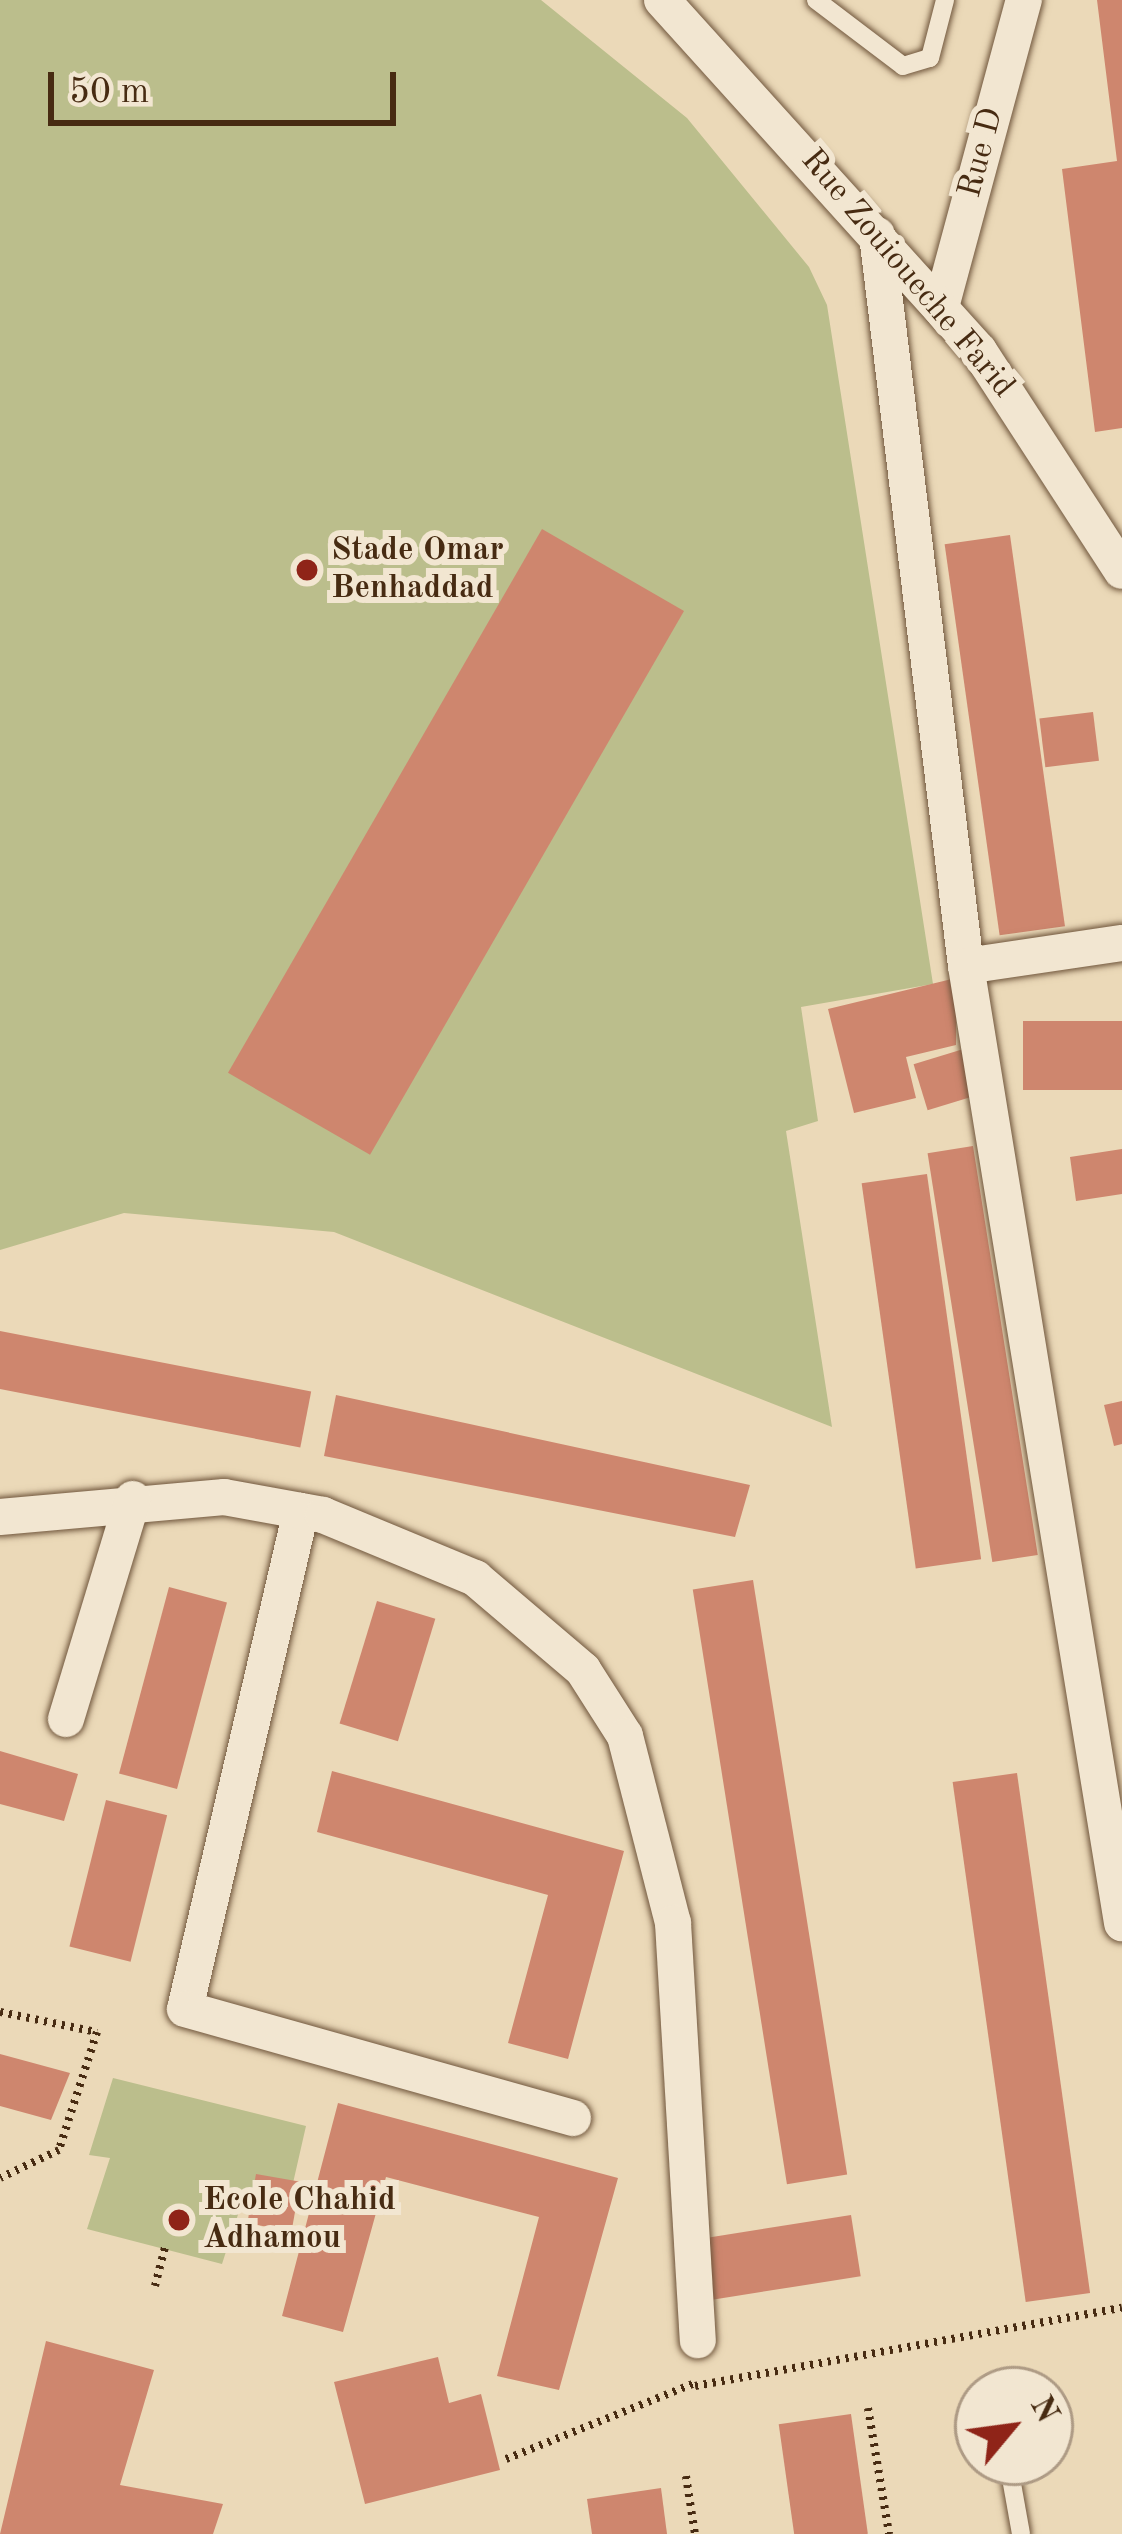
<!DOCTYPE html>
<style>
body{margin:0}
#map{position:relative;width:1122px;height:2534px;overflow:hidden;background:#ebd9b8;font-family:"Old Standard TT",serif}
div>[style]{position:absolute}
.green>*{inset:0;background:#bbbe8c}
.building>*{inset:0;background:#ce866e;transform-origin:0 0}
.path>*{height:8px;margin-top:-4px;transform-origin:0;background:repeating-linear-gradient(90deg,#472b12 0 3px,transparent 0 9px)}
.roads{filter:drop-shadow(0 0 3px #70563c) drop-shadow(0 0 3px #70563c)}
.service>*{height:18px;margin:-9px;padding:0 9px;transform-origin:9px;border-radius:9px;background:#f2e6d1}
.minor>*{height:36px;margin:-18px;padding:0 18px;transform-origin:18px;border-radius:18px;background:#f2e6d1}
.dots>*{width:33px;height:33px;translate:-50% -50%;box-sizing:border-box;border:6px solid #f2e6d1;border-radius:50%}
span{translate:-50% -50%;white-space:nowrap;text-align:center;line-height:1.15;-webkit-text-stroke:12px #f2e6d1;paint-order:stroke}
.street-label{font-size:33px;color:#472b12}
.poi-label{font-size:33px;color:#472b12;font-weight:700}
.left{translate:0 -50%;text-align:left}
.north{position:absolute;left:954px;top:2366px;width:120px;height:120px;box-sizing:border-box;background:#f2e6d1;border:3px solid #ae9b85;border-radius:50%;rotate:61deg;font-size:33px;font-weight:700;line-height:48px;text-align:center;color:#472b12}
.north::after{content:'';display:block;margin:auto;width:42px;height:54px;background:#8f2418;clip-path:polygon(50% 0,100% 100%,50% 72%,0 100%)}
.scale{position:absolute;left:48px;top:72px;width:348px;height:54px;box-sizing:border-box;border:6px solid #472b12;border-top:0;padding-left:15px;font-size:36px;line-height:42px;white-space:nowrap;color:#472b12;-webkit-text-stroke:9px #f2e6d1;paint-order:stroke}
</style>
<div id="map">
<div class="green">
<i style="clip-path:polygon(0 0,541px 0,687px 118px,809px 267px,827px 305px,933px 984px,801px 1007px,818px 1121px,786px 1131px,832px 1427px,334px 1232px,124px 1213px,0 1250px)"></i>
<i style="clip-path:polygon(113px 2078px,306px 2126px,288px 2205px,245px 2193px,222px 2264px,87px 2229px,110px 2158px,89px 2155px)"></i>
</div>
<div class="building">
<i style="clip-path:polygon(1097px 0,1122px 0,1122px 428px,1095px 432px,1062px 169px,1117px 161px)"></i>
<i style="left:542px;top:529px;width:164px;height:628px;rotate:30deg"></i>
<i style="left:1010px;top:535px;width:395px;height:66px;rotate:82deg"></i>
<i style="left:1093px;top:712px;width:49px;height:54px;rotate:83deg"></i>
<i style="clip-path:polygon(956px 978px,956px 1045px,906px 1057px,916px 1098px,854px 1113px,828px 1009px)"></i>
<i style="left:1122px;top:1021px;width:69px;height:99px;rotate:90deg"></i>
<i style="left:970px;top:1047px;width:48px;height:59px;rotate:73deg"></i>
<i style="left:973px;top:1146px;width:414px;height:46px;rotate:81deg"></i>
<i style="clip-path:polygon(1122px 1149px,1122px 1194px,1076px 1201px,1070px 1157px)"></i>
<i style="left:927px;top:1174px;width:389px;height:66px;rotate:82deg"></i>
<i style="left:0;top:1331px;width:317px;height:57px;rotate:11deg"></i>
<i style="clip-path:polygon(336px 1395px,750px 1485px,735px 1537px,324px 1456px)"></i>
<i style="clip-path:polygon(1122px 1401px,1122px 1444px,1114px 1446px,1104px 1405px)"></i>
<i style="left:753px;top:1580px;width:602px;height:61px;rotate:81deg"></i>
<i style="left:169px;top:1587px;width:60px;height:193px;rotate:15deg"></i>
<i style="left:377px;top:1601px;width:61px;height:128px;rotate:17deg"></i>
<i style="clip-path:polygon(0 1751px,78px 1774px,64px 1821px,0 1804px)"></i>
<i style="clip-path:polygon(332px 1771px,624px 1851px,568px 2059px,508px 2043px,548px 1895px,317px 1832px)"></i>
<i style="left:1017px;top:1773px;width:525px;height:65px;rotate:82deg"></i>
<i style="left:106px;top:1800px;width:63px;height:151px;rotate:14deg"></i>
<i style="clip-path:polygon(0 2054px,70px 2073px,51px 2120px,0 2106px)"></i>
<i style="clip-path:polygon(338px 2103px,618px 2178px,559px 2390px,497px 2376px,539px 2217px,386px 2177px,343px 2332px,282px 2316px)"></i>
<i style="left:256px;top:2174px;width:45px;height:50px;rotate:10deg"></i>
<i style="left:851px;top:2215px;width:62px;height:155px;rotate:81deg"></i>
<i style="clip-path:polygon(46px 2341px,154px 2370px,120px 2485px,223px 2504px,213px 2534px,0 2534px)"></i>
<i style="clip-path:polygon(438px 2357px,449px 2403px,481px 2394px,500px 2470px,365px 2504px,334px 2382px)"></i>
<i style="left:851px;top:2414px;width:121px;height:73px;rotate:82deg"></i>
<i style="clip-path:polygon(661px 2488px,667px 2534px,592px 2534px,587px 2499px)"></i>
</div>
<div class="path">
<i style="left:0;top:2012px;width:99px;rotate:11.7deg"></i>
<i style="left:97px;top:2032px;width:124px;rotate:107.9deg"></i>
<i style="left:59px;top:2150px;width:65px;rotate:154.6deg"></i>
<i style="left:155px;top:2286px;width:40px;rotate:-75.6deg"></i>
<i style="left:695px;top:2386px;width:434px;rotate:-10.4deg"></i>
<i style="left:868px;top:2408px;width:128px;rotate:80.5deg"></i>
<i style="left:506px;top:2459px;width:204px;rotate:-21.9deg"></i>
<i style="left:686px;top:2476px;width:59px;rotate:81.2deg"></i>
</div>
<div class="roads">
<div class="service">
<i style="left:816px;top:0;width:109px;rotate:37.2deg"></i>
<i style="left:903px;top:66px;width:28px;rotate:-17deg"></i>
<i style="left:930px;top:58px;width:60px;rotate:-75.5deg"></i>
<i style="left:1009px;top:2467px;width:68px;rotate:79.8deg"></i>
</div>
<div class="minor">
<i style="left:662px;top:0;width:473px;rotate:47.9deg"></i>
<i style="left:979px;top:351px;width:262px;rotate:57deg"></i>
<i style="left:877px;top:235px;width:736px;rotate:83.06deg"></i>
<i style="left:966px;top:966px;width:970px;rotate:80.74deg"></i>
<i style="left:941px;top:307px;width:318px;rotate:-74.9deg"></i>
<i style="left:966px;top:966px;width:158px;rotate:-8.4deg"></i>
<i style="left:301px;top:1511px;width:511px;rotate:103.11deg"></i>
<i style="left:185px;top:2009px;width:403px;rotate:15.7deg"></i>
<i style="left:0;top:1517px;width:225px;rotate:-5.1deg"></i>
<i style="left:224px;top:1497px;width:101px;rotate:10.3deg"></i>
<i style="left:323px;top:1515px;width:165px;rotate:22.5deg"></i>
<i style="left:475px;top:1578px;width:142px;rotate:40.4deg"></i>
<i style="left:583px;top:1670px;width:78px;rotate:57.5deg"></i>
<i style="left:625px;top:1736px;width:193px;rotate:75.6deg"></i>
<i style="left:673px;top:1923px;width:418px;rotate:86.6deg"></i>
<i style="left:66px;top:1719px;width:230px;rotate:-73.1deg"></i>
</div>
</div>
<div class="dots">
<i style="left:307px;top:570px;background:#8f2418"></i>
<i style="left:179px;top:2220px;background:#8f2418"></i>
</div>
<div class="street-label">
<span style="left:982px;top:153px;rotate:-75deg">Rue D</span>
<span style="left:907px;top:274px;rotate:50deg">Rue Zouioueche Farid</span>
</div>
<div class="poi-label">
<span class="left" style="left:331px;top:570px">Stade Omar<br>Benhaddad</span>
<span class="left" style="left:203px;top:2220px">Ecole Chahid<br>Adhamou</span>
</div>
<div class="north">N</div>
<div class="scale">50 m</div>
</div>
